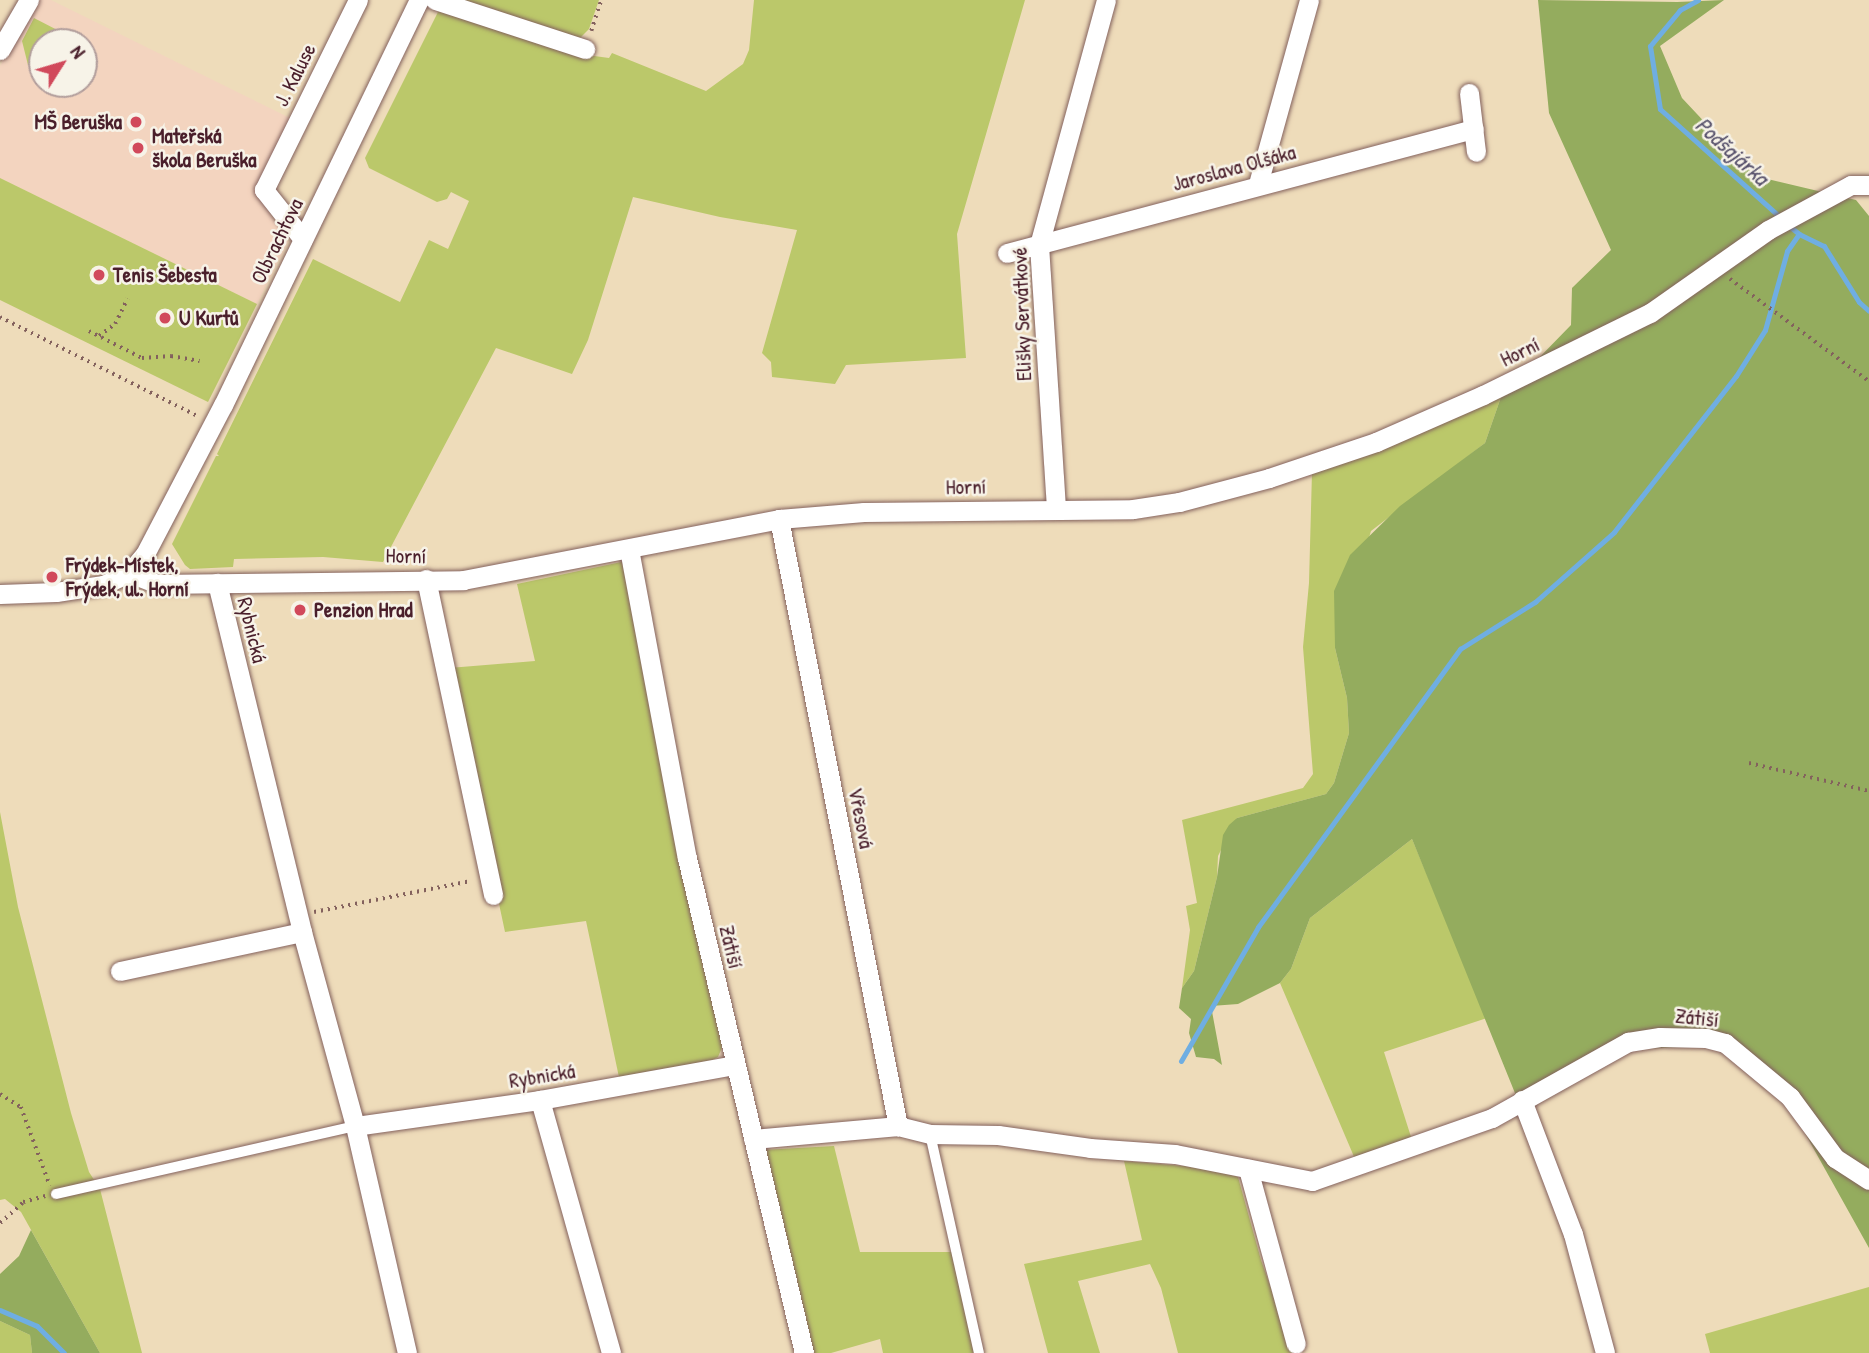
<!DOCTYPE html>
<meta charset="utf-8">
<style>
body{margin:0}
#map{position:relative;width:1869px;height:1353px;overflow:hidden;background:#eedcba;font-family:"Patrick Hand",sans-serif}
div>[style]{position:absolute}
.built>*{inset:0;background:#f3d4bf}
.green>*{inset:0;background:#bbc86a}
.forest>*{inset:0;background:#94ac5e}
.stream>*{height:5px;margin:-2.5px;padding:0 2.5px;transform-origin:2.5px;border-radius:2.5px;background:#6faee2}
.path>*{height:3.5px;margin-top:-1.75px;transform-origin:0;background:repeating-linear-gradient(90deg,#83615d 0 2px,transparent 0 7px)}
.roads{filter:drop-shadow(0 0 2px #83615d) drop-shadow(0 0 2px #83615d)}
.lane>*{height:10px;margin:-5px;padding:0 5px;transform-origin:5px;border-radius:5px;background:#fff}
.street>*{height:19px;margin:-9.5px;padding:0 9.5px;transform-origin:9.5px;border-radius:9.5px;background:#fff}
.dots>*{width:19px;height:19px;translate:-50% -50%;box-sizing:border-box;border:4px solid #f7f3e8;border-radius:50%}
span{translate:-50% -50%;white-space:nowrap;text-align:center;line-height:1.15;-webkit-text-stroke:5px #f7f3e8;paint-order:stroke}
.street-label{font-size:21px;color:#4a1f2b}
.poi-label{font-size:21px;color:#4a1f2b;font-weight:700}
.right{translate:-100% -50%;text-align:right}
.left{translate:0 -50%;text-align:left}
.water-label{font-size:23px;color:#57516b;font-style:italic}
.north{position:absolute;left:28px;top:28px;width:70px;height:70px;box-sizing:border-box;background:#f7f3e8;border:2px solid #b29e9c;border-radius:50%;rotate:53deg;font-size:19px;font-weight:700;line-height:28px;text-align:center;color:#4a1f2b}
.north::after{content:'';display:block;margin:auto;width:24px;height:32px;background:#d1495b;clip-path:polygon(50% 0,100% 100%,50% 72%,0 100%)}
</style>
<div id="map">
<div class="built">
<i style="clip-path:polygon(evenodd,35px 0,51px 0,290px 118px,256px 192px,288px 242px,257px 304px,0 178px,0 66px,35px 0,42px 42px,84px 42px,84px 84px,42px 84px,42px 42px)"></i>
</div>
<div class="green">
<i style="clip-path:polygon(450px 0,599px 0,589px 29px,578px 40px)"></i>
<i style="clip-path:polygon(754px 0,1025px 0,957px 234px,966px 358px,846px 365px,835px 384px,772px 377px,771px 362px,762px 353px,797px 230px,720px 217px,633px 197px,588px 340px,572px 374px,496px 348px,383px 562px,323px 557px,234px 559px,233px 567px,190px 569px,185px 565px,172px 544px,216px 456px,219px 456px,217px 454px,313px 259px,400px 302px,429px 240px,448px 249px,469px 201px,451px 192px,447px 199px,437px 202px,369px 168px,365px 158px,440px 8px,580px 54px,609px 58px,612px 53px,706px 91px,743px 64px,749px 50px)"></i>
<i style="clip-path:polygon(34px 18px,65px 34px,71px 42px,42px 42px,42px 73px,28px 65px,22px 41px)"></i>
<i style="clip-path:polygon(0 178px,257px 304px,208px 402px,0 300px)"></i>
<i style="clip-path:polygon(1501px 397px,1485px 443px,1371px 531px,1335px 648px,1347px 698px,1349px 733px,1334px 783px,1326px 794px,1237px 818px,1218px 856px,1217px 877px,1194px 971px,1182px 988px,1190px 930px,1186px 906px,1197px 903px,1182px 820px,1303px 788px,1313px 774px,1303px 647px,1309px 583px,1312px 472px,1414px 435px)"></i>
<i style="clip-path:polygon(626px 561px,723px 1045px,718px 1057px,699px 1067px,620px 1082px,586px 921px,505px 932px,449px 668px,535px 661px,517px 584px)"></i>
<i style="clip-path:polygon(0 812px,18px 907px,71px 1113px,89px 1172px,100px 1189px,142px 1353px,100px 1353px,21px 1212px,5px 1199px,0 1200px)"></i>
<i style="clip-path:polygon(1412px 839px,1487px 1018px,1384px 1052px,1412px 1140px,1355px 1159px,1280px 983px,1291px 969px,1310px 918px)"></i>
<i style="clip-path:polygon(834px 1146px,860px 1252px,952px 1252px,975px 1353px,883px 1353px,880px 1339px,831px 1353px,810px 1353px,761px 1150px)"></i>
<i style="clip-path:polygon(1124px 1161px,1208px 1168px,1238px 1177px,1261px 1260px,1294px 1353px,1178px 1353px,1161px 1288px,1150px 1264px,1078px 1281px,1100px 1353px,1048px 1353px,1024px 1264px,1142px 1240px)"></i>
<i style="clip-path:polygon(1869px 1287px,1869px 1353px,1710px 1353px,1705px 1334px)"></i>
<i style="clip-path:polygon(0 1321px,30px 1335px,32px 1353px,0 1353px)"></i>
</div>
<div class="forest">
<i style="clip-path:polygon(1538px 0,1677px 2px,1724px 0,1660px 46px,1682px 98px,1755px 176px,1856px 200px,1869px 216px,1869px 1248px,1787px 1101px,1720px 1046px,1637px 1049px,1591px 1066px,1519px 1103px,1412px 839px,1310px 918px,1291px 969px,1280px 983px,1238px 1004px,1211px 1006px,1222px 1065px,1214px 1059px,1196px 1057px,1189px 1033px,1191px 1019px,1179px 1008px,1182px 988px,1194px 971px,1217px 877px,1223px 835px,1229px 825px,1237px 818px,1326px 794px,1334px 783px,1349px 733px,1347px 698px,1335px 648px,1334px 591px,1350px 555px,1400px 506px,1485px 443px,1501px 397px,1571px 325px,1572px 288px,1611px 250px,1549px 113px)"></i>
<i style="clip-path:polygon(31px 1230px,100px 1353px,32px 1353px,30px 1335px,0 1321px,0 1274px,19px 1256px)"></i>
</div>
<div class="stream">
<i style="left:1698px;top:0;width:21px;rotate:151deg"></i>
<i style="left:1680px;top:10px;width:47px;rotate:129.8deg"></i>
<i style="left:1650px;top:46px;width:64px;rotate:81deg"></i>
<i style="left:1660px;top:109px;width:163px;rotate:42deg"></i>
<i style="left:1788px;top:225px;width:14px;rotate:39deg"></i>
<i style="left:1799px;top:234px;width:28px;rotate:26deg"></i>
<i style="left:1824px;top:246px;width:66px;rotate:58deg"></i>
<i style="left:1859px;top:302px;width:13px;rotate:42deg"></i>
<i style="left:1181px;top:1061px;width:155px;rotate:-60.1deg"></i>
<i style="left:1258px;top:927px;width:344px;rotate:-54deg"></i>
<i style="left:1460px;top:649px;width:89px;rotate:-32.1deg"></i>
<i style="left:1535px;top:602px;width:106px;rotate:-41.5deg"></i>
<i style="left:1614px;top:532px;width:198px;rotate:-52deg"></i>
<i style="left:1736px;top:376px;width:54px;rotate:-57.8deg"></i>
<i style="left:1765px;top:330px;width:82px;rotate:-74.4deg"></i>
<i style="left:1787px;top:251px;width:21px;rotate:-55deg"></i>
<i style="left:0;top:1310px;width:40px;rotate:23.4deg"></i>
<i style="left:37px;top:1326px;width:38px;rotate:45deg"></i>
</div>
<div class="path">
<i style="left:591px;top:31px;width:33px;rotate:-72deg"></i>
<i style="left:1730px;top:279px;width:172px;rotate:36.3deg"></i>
<i style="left:0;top:317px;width:221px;rotate:26.6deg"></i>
<i style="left:89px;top:331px;width:59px;rotate:27deg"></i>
<i style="left:142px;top:358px;width:29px;rotate:-4deg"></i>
<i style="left:171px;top:356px;width:29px;rotate:10deg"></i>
<i style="left:99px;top:336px;width:20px;rotate:-37deg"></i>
<i style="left:115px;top:324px;width:28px;rotate:-64deg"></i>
<i style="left:1749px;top:763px;width:123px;rotate:13.1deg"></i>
<i style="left:314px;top:912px;width:160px;rotate:-11.2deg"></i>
<i style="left:0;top:1094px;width:25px;rotate:32deg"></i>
<i style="left:21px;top:1107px;width:84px;rotate:69.8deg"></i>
<i style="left:0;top:1223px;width:31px;rotate:-42deg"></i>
<i style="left:23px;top:1202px;width:23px;rotate:-15deg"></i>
</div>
<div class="roads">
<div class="lane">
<i style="left:930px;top:1134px;width:224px;rotate:77.4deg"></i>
<i style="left:56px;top:1194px;width:307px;rotate:-12.8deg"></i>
</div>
<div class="street">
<i style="left:435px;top:0;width:158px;rotate:18.1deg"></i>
<i style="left:0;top:50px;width:58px;rotate:-59.9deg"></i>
<i style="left:1469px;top:93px;width:59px;rotate:83.2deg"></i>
<i style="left:1258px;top:184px;width:191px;rotate:-74.5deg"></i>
<i style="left:303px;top:239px;width:63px;rotate:-128.5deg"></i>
<i style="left:264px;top:190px;width:212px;rotate:-63.7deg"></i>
<i style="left:1007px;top:253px;width:483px;rotate:-14.9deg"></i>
<i style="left:1056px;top:508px;width:264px;rotate:-93.7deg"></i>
<i style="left:1039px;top:245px;width:254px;rotate:-74.7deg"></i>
<i style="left:779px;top:519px;width:619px;rotate:78.91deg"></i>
<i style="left:629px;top:549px;width:314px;rotate:79.4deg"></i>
<i style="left:687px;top:858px;width:509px;rotate:76.7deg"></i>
<i style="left:129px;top:573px;width:30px;rotate:21deg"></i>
<i style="left:157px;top:584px;width:306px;rotate:-0.7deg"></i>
<i style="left:463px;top:580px;width:322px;rotate:-10.9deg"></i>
<i style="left:779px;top:519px;width:85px;rotate:-4.7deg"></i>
<i style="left:864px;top:512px;width:269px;rotate:-0.6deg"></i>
<i style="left:1133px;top:509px;width:47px;rotate:-8.7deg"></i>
<i style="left:1179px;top:502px;width:93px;rotate:-14.9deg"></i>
<i style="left:1269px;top:478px;width:113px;rotate:-18.6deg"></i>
<i style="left:1376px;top:442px;width:117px;rotate:-23.7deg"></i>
<i style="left:1483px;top:395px;width:186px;rotate:-26.2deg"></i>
<i style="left:1650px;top:313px;width:144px;rotate:-35.1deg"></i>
<i style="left:1768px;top:230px;width:94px;rotate:-28.5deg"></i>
<i style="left:1851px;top:185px;width:18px"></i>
<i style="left:426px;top:579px;width:323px;rotate:78deg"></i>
<i style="left:217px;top:583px;width:359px;rotate:76.3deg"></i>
<i style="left:302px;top:932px;width:201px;rotate:74.7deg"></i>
<i style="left:355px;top:1126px;width:187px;rotate:-8deg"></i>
<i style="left:540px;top:1100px;width:198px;rotate:-10.2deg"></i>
<i style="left:0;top:594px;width:56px;rotate:-2deg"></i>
<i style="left:56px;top:592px;width:48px;rotate:-8.5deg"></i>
<i style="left:103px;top:585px;width:29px;rotate:-25deg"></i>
<i style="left:129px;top:573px;width:25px;rotate:-50deg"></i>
<i style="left:145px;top:554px;width:168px;rotate:-62.4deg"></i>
<i style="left:223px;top:405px;width:450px;rotate:-64.2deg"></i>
<i style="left:120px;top:971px;width:186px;rotate:-12.1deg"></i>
<i style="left:540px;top:1100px;width:263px;rotate:74.3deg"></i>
<i style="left:1522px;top:1100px;width:143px;rotate:69.2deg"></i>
<i style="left:1573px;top:1234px;width:123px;rotate:74.9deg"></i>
<i style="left:355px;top:1126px;width:233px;rotate:77.1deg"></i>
<i style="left:753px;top:1139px;width:146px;rotate:-5.1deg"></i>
<i style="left:898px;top:1126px;width:33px;rotate:14deg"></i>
<i style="left:930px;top:1134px;width:68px;rotate:0.8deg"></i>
<i style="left:998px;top:1135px;width:93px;rotate:8deg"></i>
<i style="left:1090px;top:1148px;width:85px;rotate:4deg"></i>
<i style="left:1175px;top:1154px;width:140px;rotate:11.1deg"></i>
<i style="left:1312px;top:1181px;width:191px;rotate:-19.3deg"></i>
<i style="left:1492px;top:1118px;width:156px;rotate:-29.2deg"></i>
<i style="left:1628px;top:1042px;width:32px;rotate:-9deg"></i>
<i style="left:1660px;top:1037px;width:46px;rotate:1.2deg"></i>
<i style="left:1706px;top:1038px;width:20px;rotate:15deg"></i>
<i style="left:1725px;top:1043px;width:85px;rotate:39.7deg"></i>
<i style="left:1790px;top:1097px;width:76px;rotate:53.6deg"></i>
<i style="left:1835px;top:1158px;width:40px;rotate:32.9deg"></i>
<i style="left:1248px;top:1169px;width:181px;rotate:74.7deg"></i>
</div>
</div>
<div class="dots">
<i style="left:136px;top:122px;background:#d1495b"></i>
<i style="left:138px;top:148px;background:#d1495b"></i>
<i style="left:99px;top:275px;background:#d1495b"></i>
<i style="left:165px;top:318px;background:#d1495b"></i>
<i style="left:52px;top:577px;background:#d1495b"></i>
<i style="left:300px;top:610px;background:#d1495b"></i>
</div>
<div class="street-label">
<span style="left:295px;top:75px;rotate:-63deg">J. Kaluse</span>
<span style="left:1234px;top:168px;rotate:-15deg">Jaroslava Olšáka</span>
<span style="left:277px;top:241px;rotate:-64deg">Olbrachtova</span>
<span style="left:1022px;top:314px;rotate:-92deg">Elišky Servátkové</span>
<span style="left:1520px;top:352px;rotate:-26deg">Horní</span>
<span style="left:966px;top:487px;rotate:-1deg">Horní</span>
<span style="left:406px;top:556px;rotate:1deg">Horní</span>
<span style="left:252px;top:630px;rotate:76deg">Rybnická</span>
<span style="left:861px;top:818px;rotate:79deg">Vřesová</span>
<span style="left:731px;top:947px;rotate:77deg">Zátiší</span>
<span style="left:1697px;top:1018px;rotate:6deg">Zátiší</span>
<span style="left:542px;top:1076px;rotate:-9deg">Rybnická</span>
</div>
<div class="poi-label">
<span class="right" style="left:122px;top:122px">MŠ Beruška</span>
<span class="left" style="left:152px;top:148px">Mateřská<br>škola Beruška</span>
<span class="left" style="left:113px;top:275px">Tenis Šebesta</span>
<span class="left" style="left:179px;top:318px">U Kurtů</span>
<span class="left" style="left:66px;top:577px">Frýdek-Místek,<br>Frýdek, ul. Horní</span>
<span class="left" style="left:314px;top:610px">Penzion Hrad</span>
</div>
<div class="water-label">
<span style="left:1732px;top:151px;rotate:42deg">Podšajárka</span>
</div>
<div class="north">N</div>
</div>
